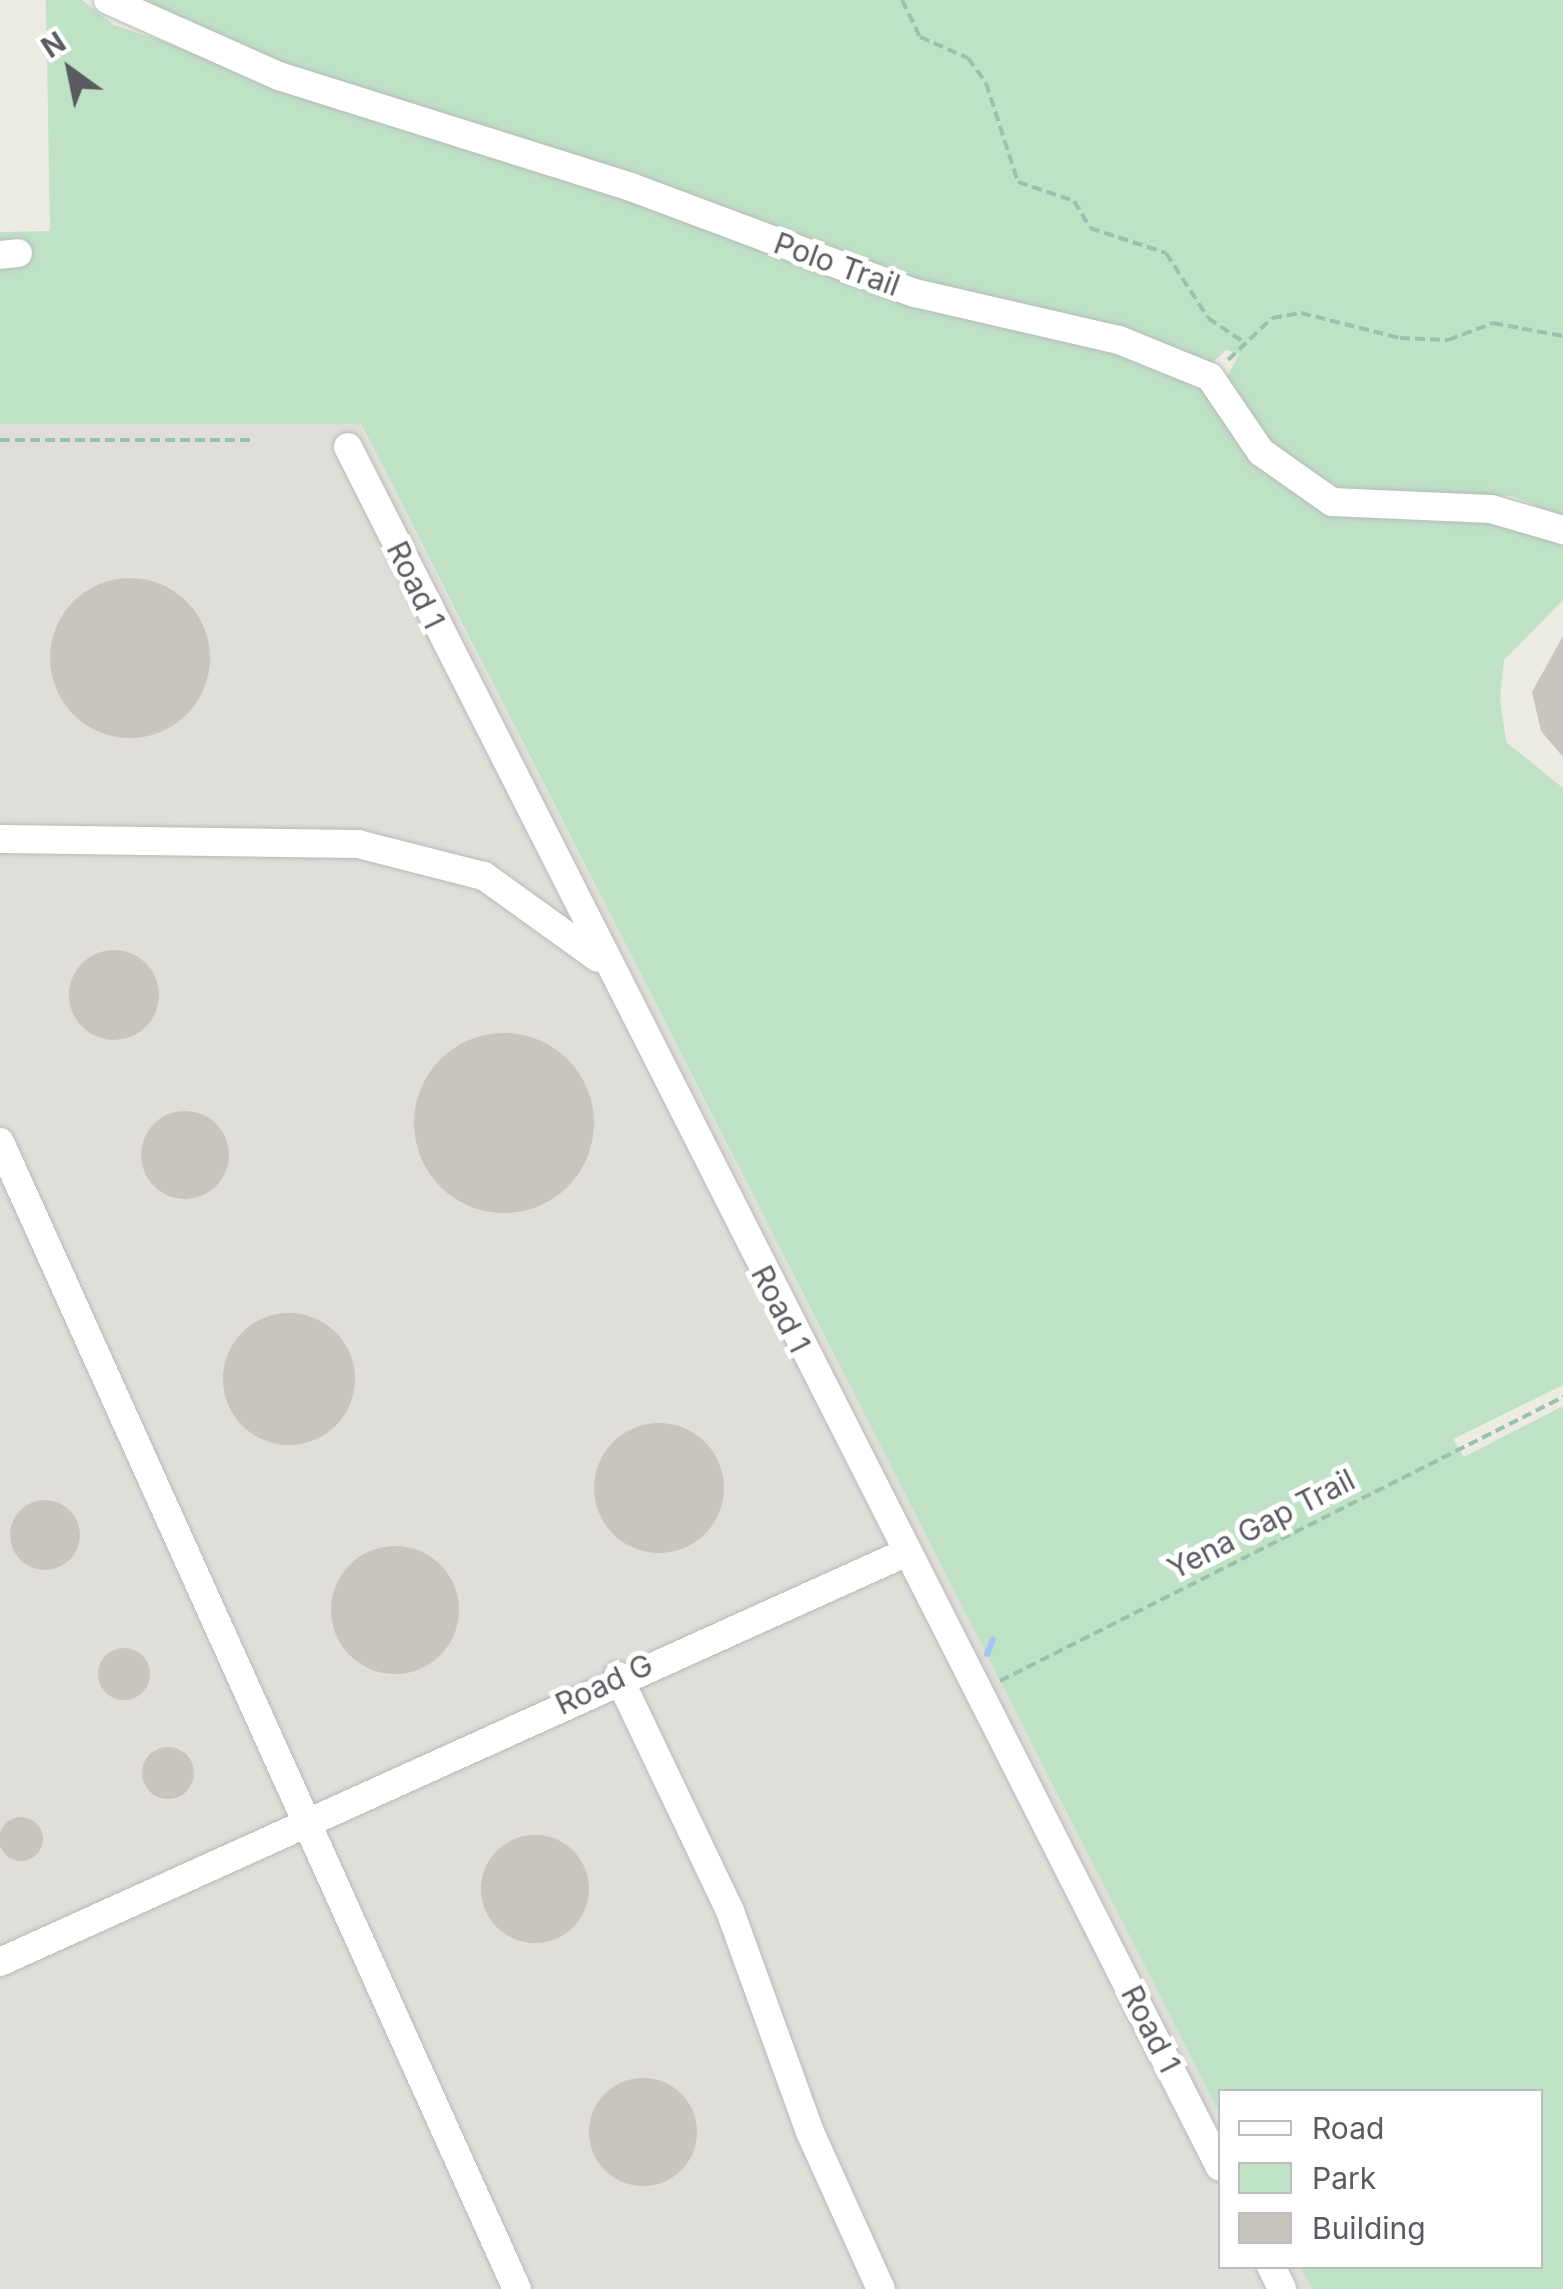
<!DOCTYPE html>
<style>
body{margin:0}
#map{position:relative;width:1563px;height:2289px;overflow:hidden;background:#ebebe1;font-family:Inter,sans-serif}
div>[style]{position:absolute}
.industrial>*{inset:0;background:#dfded9}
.green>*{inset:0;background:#bfe1c6}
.stream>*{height:6px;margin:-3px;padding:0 3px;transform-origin:3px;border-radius:3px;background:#a5c3f7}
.building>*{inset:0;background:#c7c5be}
.round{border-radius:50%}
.path>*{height:4px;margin-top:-2px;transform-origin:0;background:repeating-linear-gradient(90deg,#9ac1ad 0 10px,transparent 0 15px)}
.roads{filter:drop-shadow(0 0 2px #b7b8bd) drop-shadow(0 0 2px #b7b8bd)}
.minor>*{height:28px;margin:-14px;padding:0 14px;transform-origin:14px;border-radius:14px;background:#fff}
span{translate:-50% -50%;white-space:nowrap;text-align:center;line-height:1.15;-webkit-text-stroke:10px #fff;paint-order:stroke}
.street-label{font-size:30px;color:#5a5b61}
.legend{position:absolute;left:1218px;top:2089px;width:325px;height:180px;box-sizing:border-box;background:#fff;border:2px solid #bdbdc0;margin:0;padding:12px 18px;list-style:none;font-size:30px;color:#5a5b61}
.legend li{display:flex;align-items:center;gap:20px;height:50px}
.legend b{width:50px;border:2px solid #bdbdc0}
.north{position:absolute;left:20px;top:20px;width:100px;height:100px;-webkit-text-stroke:8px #fff;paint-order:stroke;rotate:327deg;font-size:28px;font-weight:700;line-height:40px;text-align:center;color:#5a5b61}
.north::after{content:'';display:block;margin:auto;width:35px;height:45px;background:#5a5b61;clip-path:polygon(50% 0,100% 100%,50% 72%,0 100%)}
</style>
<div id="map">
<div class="industrial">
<i style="clip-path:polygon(0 424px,360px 424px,1220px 2114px,1220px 2266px,1300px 2267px,1312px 2289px,0 2289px)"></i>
</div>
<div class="green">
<i style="clip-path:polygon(46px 0,82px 0,114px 25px,622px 194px,834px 278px,1190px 375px,1215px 394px,1260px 466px,1318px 505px,1527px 522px,1563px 547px,1563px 600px,1504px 660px,1500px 698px,1506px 742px,1563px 788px,1563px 1385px,1453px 1439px,1464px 1457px,1563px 1406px,1563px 2289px,1312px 2289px,1300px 2267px,1540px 2266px,1540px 2092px,1220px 2092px,1220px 2114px,361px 424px,0 424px,0 232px,50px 231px)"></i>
<i style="clip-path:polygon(143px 0,1563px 0,1563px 517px,1513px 496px,1349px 494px,1272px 447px,1225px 381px,1239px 354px,1226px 350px,1207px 368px,920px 284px,289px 75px)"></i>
</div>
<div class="stream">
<i style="left:987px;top:1654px;width:16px;rotate:-68deg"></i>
</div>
<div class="building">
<i class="round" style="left:50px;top:578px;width:160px;height:160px"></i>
<i style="clip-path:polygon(1563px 636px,1563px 757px,1541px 731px,1532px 692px)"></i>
<i class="round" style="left:69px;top:950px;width:90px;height:90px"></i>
<i class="round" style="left:414px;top:1033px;width:180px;height:180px"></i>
<i class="round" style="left:141px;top:1111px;width:88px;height:88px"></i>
<i class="round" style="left:223px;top:1313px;width:132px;height:132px"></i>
<i class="round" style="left:594px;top:1423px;width:130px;height:130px"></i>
<i class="round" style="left:10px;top:1500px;width:70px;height:70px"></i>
<i class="round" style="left:331px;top:1546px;width:128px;height:128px"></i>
<i class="round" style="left:98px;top:1648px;width:52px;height:52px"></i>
<i class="round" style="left:142px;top:1747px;width:52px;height:52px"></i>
<i class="round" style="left:-1px;top:1817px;width:44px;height:44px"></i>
<i class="round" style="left:481px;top:1835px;width:108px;height:108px"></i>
<i class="round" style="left:589px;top:2078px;width:108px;height:108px"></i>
</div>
<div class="path">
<i style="left:902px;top:0;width:41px;rotate:64.1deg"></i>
<i style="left:920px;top:37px;width:52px;rotate:23.6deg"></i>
<i style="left:968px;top:58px;width:31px;rotate:54deg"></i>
<i style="left:986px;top:83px;width:104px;rotate:72.1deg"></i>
<i style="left:1018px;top:182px;width:59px;rotate:18.7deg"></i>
<i style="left:1074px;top:201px;width:31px;rotate:59deg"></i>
<i style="left:1090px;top:228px;width:80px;rotate:18.2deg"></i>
<i style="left:1166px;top:253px;width:77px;rotate:57.1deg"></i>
<i style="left:1208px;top:318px;width:45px;rotate:34deg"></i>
<i style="left:1228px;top:360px;width:61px;rotate:-43.7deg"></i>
<i style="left:1272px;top:318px;width:29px;rotate:-10deg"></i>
<i style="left:1301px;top:313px;width:102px;rotate:14.2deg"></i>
<i style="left:1400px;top:338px;width:48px;rotate:2.4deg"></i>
<i style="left:1448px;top:340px;width:48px;rotate:-20.7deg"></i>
<i style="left:1493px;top:323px;width:71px;rotate:10.5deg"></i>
<i style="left:0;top:440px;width:250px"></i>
<i style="left:1000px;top:1681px;width:631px;rotate:-26.77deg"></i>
</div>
<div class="roads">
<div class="minor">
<i style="left:108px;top:0;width:187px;rotate:24deg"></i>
<i style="left:279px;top:76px;width:369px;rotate:17.5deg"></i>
<i style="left:631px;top:187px;width:303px;rotate:20.5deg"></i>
<i style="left:915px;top:293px;width:209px;rotate:13deg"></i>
<i style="left:1119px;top:340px;width:98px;rotate:22.1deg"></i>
<i style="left:1210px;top:377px;width:91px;rotate:55.8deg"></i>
<i style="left:1261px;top:452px;width:87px;rotate:35.2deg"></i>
<i style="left:1332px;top:502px;width:159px;rotate:2.5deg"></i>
<i style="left:1491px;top:509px;width:75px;rotate:16.3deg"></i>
<i style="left:0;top:255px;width:18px;rotate:-6deg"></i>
<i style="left:348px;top:447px;width:1928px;rotate:63.12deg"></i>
<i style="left:0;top:839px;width:358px;rotate:0.8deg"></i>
<i style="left:358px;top:844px;width:130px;rotate:14.3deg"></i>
<i style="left:484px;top:876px;width:140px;rotate:35.7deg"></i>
<i style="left:0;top:1142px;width:1258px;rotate:65.74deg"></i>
<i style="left:618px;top:1676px;width:260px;rotate:64.5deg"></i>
<i style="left:730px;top:1911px;width:235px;rotate:70.1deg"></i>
<i style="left:810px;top:2132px;width:172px;rotate:65.7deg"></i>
<i style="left:0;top:1962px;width:995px;rotate:-24.32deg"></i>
<i style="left:1271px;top:2266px;width:25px;rotate:64deg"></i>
</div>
</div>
<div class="street-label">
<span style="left:837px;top:264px;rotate:20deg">Polo Trail</span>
<span style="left:416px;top:585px;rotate:64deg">Road 1</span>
<span style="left:781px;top:1309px;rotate:63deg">Road 1</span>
<span style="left:1261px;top:1524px;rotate:-27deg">Yena Gap Trail</span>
<span style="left:604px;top:1684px;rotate:-25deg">Road G</span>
<span style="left:1151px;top:2029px;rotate:63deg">Road 1</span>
</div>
<ul class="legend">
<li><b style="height:12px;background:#fff"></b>Road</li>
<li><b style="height:28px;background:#bfe1c6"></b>Park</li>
<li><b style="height:28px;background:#c7c5be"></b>Building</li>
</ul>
<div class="north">N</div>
</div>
